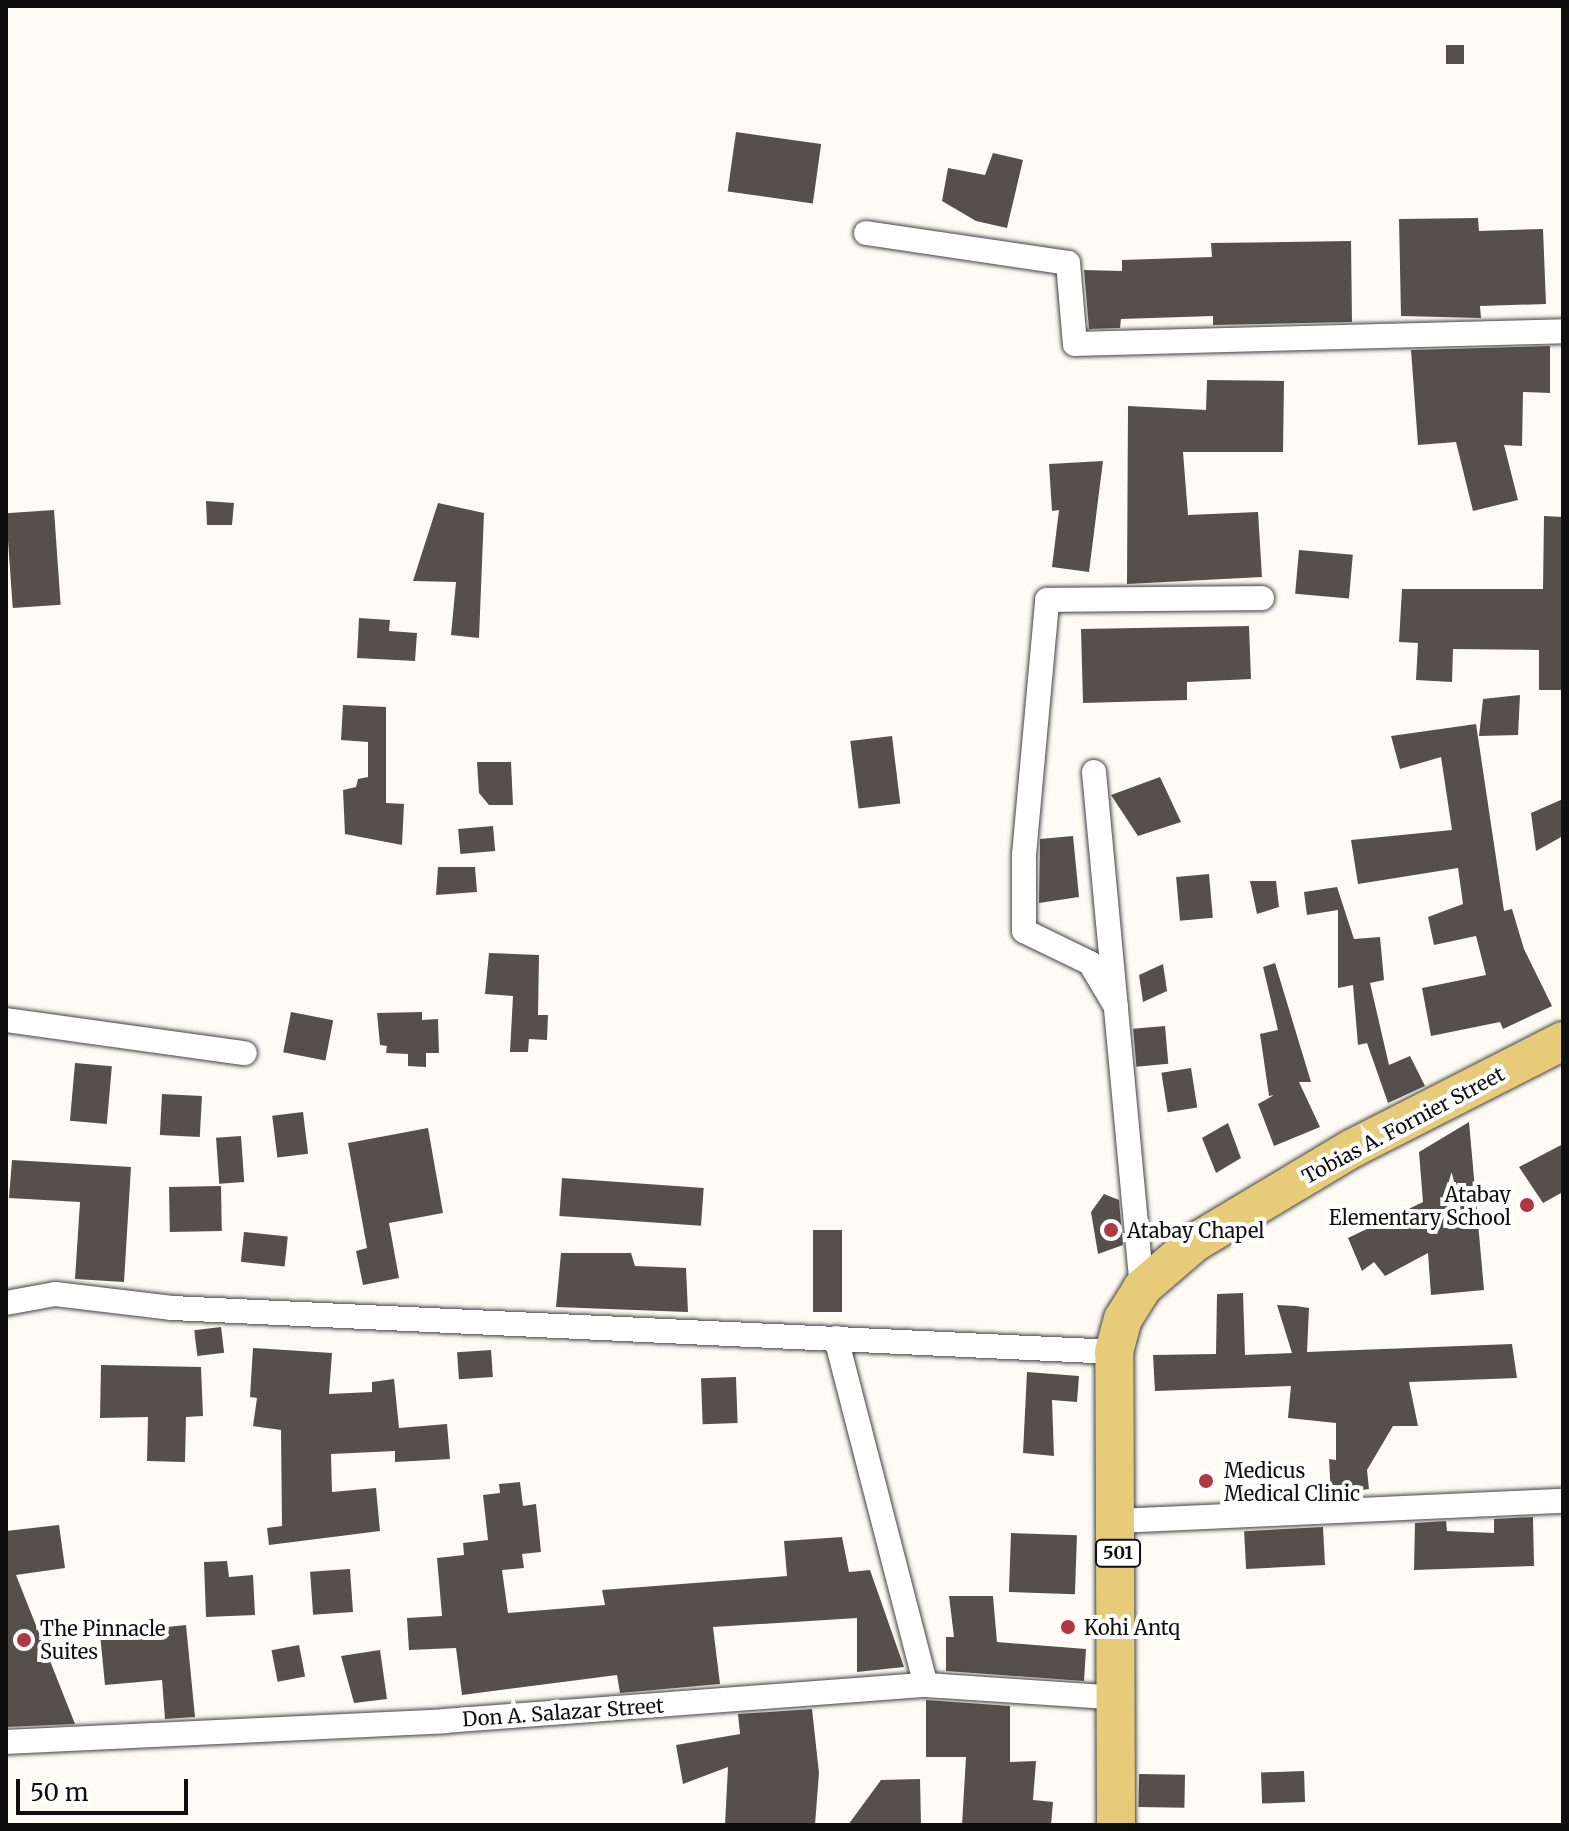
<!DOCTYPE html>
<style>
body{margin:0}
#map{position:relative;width:1569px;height:1831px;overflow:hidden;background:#fdfbf3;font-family:Merriweather,serif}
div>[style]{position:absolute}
.building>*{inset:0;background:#56504d;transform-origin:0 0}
.roads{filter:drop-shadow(0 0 2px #424242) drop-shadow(0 0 2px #424242)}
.minor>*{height:24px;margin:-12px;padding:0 12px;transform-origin:12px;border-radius:12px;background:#fff}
.primary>*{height:38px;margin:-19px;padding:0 19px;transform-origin:19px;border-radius:19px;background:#e7cb79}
.dots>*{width:22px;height:22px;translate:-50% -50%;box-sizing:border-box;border:4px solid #fff;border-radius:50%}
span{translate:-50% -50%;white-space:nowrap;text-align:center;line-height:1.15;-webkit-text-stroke:8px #fff;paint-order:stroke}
.shield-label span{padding:2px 6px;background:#fff;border:2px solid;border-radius:6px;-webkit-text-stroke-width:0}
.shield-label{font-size:18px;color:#0f0f0f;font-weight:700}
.street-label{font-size:20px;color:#0f0f0f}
.poi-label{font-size:20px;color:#0f0f0f}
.right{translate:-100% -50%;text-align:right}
.left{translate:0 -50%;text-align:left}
.frame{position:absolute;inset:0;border:8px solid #0f0f0f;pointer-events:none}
.scale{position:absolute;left:16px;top:1779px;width:172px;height:36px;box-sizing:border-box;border:4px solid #0f0f0f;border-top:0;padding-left:10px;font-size:24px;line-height:28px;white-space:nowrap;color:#0f0f0f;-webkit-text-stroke:6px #fff;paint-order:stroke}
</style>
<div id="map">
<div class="building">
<i style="left:1446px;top:45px;width:18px;height:19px"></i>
<i style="left:736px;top:132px;width:86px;height:60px;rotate:8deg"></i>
<i style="clip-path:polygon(993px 153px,1023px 160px,1007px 228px,976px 221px,942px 201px,948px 168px,985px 175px)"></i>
<i style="clip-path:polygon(1478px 218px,1479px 231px,1543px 229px,1546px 304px,1480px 306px,1481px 318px,1401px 316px,1399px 219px)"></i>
<i style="clip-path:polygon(1351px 241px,1352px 322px,1213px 325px,1213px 316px,1121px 319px,1120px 328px,1089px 329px,1084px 270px,1122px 271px,1122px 260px,1212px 257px,1211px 243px)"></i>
<i style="clip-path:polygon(1550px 346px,1550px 393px,1523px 392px,1522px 446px,1504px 445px,1518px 500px,1473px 511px,1456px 442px,1418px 445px,1411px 350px)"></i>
<i style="clip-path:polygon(1207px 380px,1284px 381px,1283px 452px,1183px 452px,1188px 515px,1258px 512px,1262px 577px,1127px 584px,1128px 406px,1206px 410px)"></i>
<i style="clip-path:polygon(1103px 461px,1089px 572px,1052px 567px,1059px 510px,1052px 511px,1049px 464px)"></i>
<i style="clip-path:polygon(206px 501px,234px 503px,232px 525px,207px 525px)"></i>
<i style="clip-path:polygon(438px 503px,484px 513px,479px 638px,451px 635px,456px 582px,413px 581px)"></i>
<i style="left:54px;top:510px;width:95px;height:48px;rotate:86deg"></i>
<i style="clip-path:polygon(1544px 516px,1563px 517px,1563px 690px,1539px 690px,1539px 650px,1453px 649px,1452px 682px,1416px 680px,1418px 643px,1399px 642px,1402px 589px,1543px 589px)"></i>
<i style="left:1299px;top:550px;width:54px;height:44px;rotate:5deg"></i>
<i style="clip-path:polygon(359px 618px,390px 620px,389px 631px,417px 633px,415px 661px,357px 658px)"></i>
<i style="clip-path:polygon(1249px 626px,1251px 679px,1187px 682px,1187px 700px,1083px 703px,1081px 629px)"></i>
<i style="clip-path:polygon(1520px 695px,1518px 735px,1479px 736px,1483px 699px)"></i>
<i style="clip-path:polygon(343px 705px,386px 707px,386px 803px,404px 804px,402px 845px,345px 834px,343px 790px,356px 787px,358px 779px,368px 777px,368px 742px,341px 740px)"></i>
<i style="clip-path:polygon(1476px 724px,1504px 911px,1512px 909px,1524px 949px,1552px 1006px,1503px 1029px,1500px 1022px,1431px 1036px,1422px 988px,1486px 975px,1476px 936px,1434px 945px,1428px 917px,1463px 904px,1458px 868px,1358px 884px,1351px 840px,1452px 830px,1441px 757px,1400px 769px,1391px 736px)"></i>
<i style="left:892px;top:736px;width:68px;height:42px;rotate:83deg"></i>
<i style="clip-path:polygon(477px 762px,511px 762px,513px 805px,489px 805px,479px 793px)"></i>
<i style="clip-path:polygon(1160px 777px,1181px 822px,1138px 836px,1111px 795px)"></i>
<i style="clip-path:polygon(1563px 799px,1563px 836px,1536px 851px,1531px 813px)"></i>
<i style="left:493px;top:826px;width:25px;height:35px;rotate:85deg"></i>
<i style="clip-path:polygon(1073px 836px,1079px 897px,1039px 903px,1040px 839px)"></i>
<i style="clip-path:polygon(438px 867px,475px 867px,477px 892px,436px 895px)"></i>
<i style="left:1209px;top:874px;width:44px;height:33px;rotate:85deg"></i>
<i style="clip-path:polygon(1250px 881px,1276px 881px,1279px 907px,1257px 914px)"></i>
<i style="clip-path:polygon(1337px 887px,1354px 939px,1380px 937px,1384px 980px,1370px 983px,1389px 1065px,1410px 1056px,1425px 1086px,1388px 1103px,1367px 1043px,1358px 1045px,1353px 985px,1338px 988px,1338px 910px,1307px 915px,1304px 892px)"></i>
<i style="clip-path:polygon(489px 953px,539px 955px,538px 1015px,548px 1015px,547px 1040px,529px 1039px,528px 1052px,510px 1052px,513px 996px,485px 994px)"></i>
<i style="clip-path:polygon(1275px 963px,1311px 1082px,1299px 1082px,1320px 1127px,1274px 1146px,1258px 1104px,1274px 1095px,1269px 1096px,1260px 1034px,1278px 1030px,1263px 967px)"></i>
<i style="clip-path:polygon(1163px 964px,1167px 991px,1143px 1002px,1139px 975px)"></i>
<i style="left:291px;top:1012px;width:43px;height:41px;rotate:11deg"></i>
<i style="clip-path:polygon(422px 1012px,422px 1020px,438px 1019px,439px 1053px,426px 1053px,426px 1067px,408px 1066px,408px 1054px,386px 1053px,387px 1046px,380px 1045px,377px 1013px)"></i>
<i style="left:1165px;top:1026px;width:38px;height:32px;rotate:85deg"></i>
<i style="left:75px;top:1063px;width:37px;height:58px;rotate:5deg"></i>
<i style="left:1191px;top:1068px;width:40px;height:30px;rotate:81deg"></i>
<i style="left:162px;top:1094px;width:40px;height:41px;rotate:3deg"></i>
<i style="left:303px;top:1112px;width:42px;height:31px;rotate:83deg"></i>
<i style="clip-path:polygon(1469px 1122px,1484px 1290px,1431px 1295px,1428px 1253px,1385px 1276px,1374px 1262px,1362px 1271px,1348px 1238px,1423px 1202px,1419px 1152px)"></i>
<i style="clip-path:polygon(1228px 1123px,1241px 1158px,1216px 1173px,1202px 1138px)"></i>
<i style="clip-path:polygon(428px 1128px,443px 1213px,389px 1223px,399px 1278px,363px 1285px,356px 1251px,367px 1248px,348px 1143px)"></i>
<i style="left:241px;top:1136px;width:46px;height:25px;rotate:86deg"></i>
<i style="clip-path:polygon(1563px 1144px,1563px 1192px,1543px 1203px,1519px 1167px)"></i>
<i style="clip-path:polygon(12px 1160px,131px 1167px,124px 1282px,75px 1279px,80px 1202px,9px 1198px)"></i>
<i style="left:562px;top:1178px;width:142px;height:38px;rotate:4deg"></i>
<i style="left:221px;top:1186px;width:45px;height:52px;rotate:89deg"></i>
<i style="clip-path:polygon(1104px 1194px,1119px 1200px,1123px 1245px,1098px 1254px,1091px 1212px)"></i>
<i style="left:813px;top:1230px;width:29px;height:82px"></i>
<i style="left:244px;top:1232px;width:44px;height:30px;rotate:6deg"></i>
<i style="clip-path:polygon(561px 1253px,631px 1253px,635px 1266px,686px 1268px,688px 1312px,556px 1307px)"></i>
<i style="clip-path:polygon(1243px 1293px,1245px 1355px,1292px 1353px,1277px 1305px,1296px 1306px,1309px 1308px,1307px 1352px,1512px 1344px,1517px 1378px,1409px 1382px,1418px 1426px,1393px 1426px,1367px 1470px,1369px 1489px,1331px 1495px,1329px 1459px,1336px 1460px,1336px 1423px,1288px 1418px,1291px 1386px,1155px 1391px,1153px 1355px,1216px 1354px,1217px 1294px)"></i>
<i style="left:221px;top:1327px;width:26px;height:27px;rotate:83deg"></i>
<i style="clip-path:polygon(253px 1348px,332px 1353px,329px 1394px,372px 1392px,372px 1382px,394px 1379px,399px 1428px,447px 1424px,450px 1459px,395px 1462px,395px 1451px,331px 1454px,332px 1492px,376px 1488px,380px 1531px,269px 1545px,267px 1528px,282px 1526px,281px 1430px,253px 1426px,257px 1398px,250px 1397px)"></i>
<i style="left:491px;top:1350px;width:27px;height:34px;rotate:86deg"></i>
<i style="clip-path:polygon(101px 1365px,201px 1367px,203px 1416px,186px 1417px,185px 1462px,147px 1461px,148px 1417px,100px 1418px)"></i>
<i style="clip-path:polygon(1027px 1372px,1079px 1376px,1077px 1402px,1052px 1400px,1054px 1456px,1023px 1453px)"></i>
<i style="left:736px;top:1377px;width:46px;height:35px;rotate:88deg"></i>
<i style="clip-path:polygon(520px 1482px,523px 1506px,536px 1504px,541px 1552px,522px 1554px,524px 1568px,502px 1570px,508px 1613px,605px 1605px,602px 1590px,787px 1576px,784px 1541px,842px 1537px,849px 1572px,870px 1570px,904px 1667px,857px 1672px,857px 1618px,713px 1627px,720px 1684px,620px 1693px,617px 1675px,462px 1695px,456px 1648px,409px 1650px,407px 1618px,442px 1616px,437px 1558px,464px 1555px,463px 1543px,488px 1540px,483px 1495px,500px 1493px,499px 1484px)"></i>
<i style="clip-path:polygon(1533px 1517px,1534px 1566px,1414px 1570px,1415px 1523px,1446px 1521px,1447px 1531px,1494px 1533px,1494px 1519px)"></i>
<i style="clip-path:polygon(59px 1525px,65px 1568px,16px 1575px,75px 1724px,6px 1727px,6px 1531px)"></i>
<i style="left:1323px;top:1527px;width:38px;height:79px;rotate:87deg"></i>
<i style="left:1011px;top:1533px;width:66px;height:59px;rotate:2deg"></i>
<i style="clip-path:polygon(227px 1561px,229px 1577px,253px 1575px,255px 1615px,206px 1617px,204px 1562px)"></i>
<i style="left:350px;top:1569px;width:43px;height:40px;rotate:86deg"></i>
<i style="clip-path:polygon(949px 1596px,993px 1596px,997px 1642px,1086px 1649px,1084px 1681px,946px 1671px,946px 1637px,954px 1637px)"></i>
<i style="clip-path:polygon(186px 1625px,195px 1717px,165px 1719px,162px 1680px,105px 1685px,100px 1634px)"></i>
<i style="left:299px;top:1645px;width:32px;height:28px;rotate:79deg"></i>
<i style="clip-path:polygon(380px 1650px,387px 1699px,354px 1703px,341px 1656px)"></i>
<i style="clip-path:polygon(926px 1700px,1010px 1706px,1010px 1762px,1036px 1761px,1033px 1800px,1053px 1802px,1051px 1825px,962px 1825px,966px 1757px,926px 1757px)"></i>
<i style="clip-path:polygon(812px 1709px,819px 1773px,815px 1825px,725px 1825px,728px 1767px,683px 1784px,676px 1745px,740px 1734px,738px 1714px)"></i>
<i style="left:1304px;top:1771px;width:31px;height:43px;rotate:88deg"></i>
<i style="left:1139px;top:1774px;width:46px;height:33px;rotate:1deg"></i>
<i style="clip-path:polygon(920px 1779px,921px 1825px,848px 1825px,881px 1780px)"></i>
</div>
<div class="roads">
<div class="minor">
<i style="left:866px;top:233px;width:204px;rotate:8.4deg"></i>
<i style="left:1068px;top:263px;width:81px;rotate:85.1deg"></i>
<i style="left:1075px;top:344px;width:488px;rotate:-1.5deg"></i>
<i style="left:1094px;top:772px;width:518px;rotate:84.69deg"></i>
<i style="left:1116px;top:1007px;width:51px;rotate:-120.6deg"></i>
<i style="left:1090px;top:963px;width:73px;rotate:-154.1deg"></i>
<i style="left:1024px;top:931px;width:76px;rotate:-90deg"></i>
<i style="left:1024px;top:855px;width:256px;rotate:-84.8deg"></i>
<i style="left:1047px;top:600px;width:215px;rotate:-0.5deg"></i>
<i style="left:6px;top:1020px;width:241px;rotate:7.9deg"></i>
<i style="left:6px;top:1303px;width:50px;rotate:-10.4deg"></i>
<i style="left:55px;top:1294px;width:118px;rotate:6.8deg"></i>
<i style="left:172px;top:1308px;width:943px;rotate:2.67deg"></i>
<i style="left:836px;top:1338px;width:358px;rotate:75.5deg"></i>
<i style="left:1118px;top:1521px;width:445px;rotate:-2.6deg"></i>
<i style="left:6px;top:1742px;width:439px;rotate:-2.7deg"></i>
<i style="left:444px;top:1721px;width:483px;rotate:-4.3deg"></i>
<i style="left:926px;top:1685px;width:194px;rotate:3.8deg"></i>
</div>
<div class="primary">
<i style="left:1116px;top:1825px;width:473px;rotate:-90.2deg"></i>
<i style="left:1114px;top:1352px;width:34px;rotate:-75deg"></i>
<i style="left:1123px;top:1319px;width:36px;rotate:-58deg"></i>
<i style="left:1142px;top:1288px;width:69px;rotate:-40.9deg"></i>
<i style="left:1194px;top:1243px;width:185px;rotate:-30.9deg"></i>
<i style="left:1353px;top:1148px;width:236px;rotate:-27deg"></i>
</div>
</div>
<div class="dots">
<i style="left:1527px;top:1205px;background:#ae3940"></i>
<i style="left:1111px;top:1230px;background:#ae3940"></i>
<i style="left:1206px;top:1481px;background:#ae3940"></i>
<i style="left:1068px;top:1627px;background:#ae3940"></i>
<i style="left:24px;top:1640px;background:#ae3940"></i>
</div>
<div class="shield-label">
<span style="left:1118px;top:1553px">501</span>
</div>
<div class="street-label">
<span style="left:1403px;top:1125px;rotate:-28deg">Tobias A. Fornier Street</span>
<span style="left:563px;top:1712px;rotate:-4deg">Don A. Salazar Street</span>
</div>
<div class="poi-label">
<span class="right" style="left:1511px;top:1206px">Atabay<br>Elementary School</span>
<span class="left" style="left:1127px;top:1230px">Atabay Chapel</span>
<span class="left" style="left:1224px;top:1482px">Medicus<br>Medical Clinic</span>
<span class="left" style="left:1084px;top:1627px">Kohi Antq</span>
<span class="left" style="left:40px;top:1640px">The Pinnacle<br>Suites</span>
</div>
<div class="frame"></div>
<div class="scale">50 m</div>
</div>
